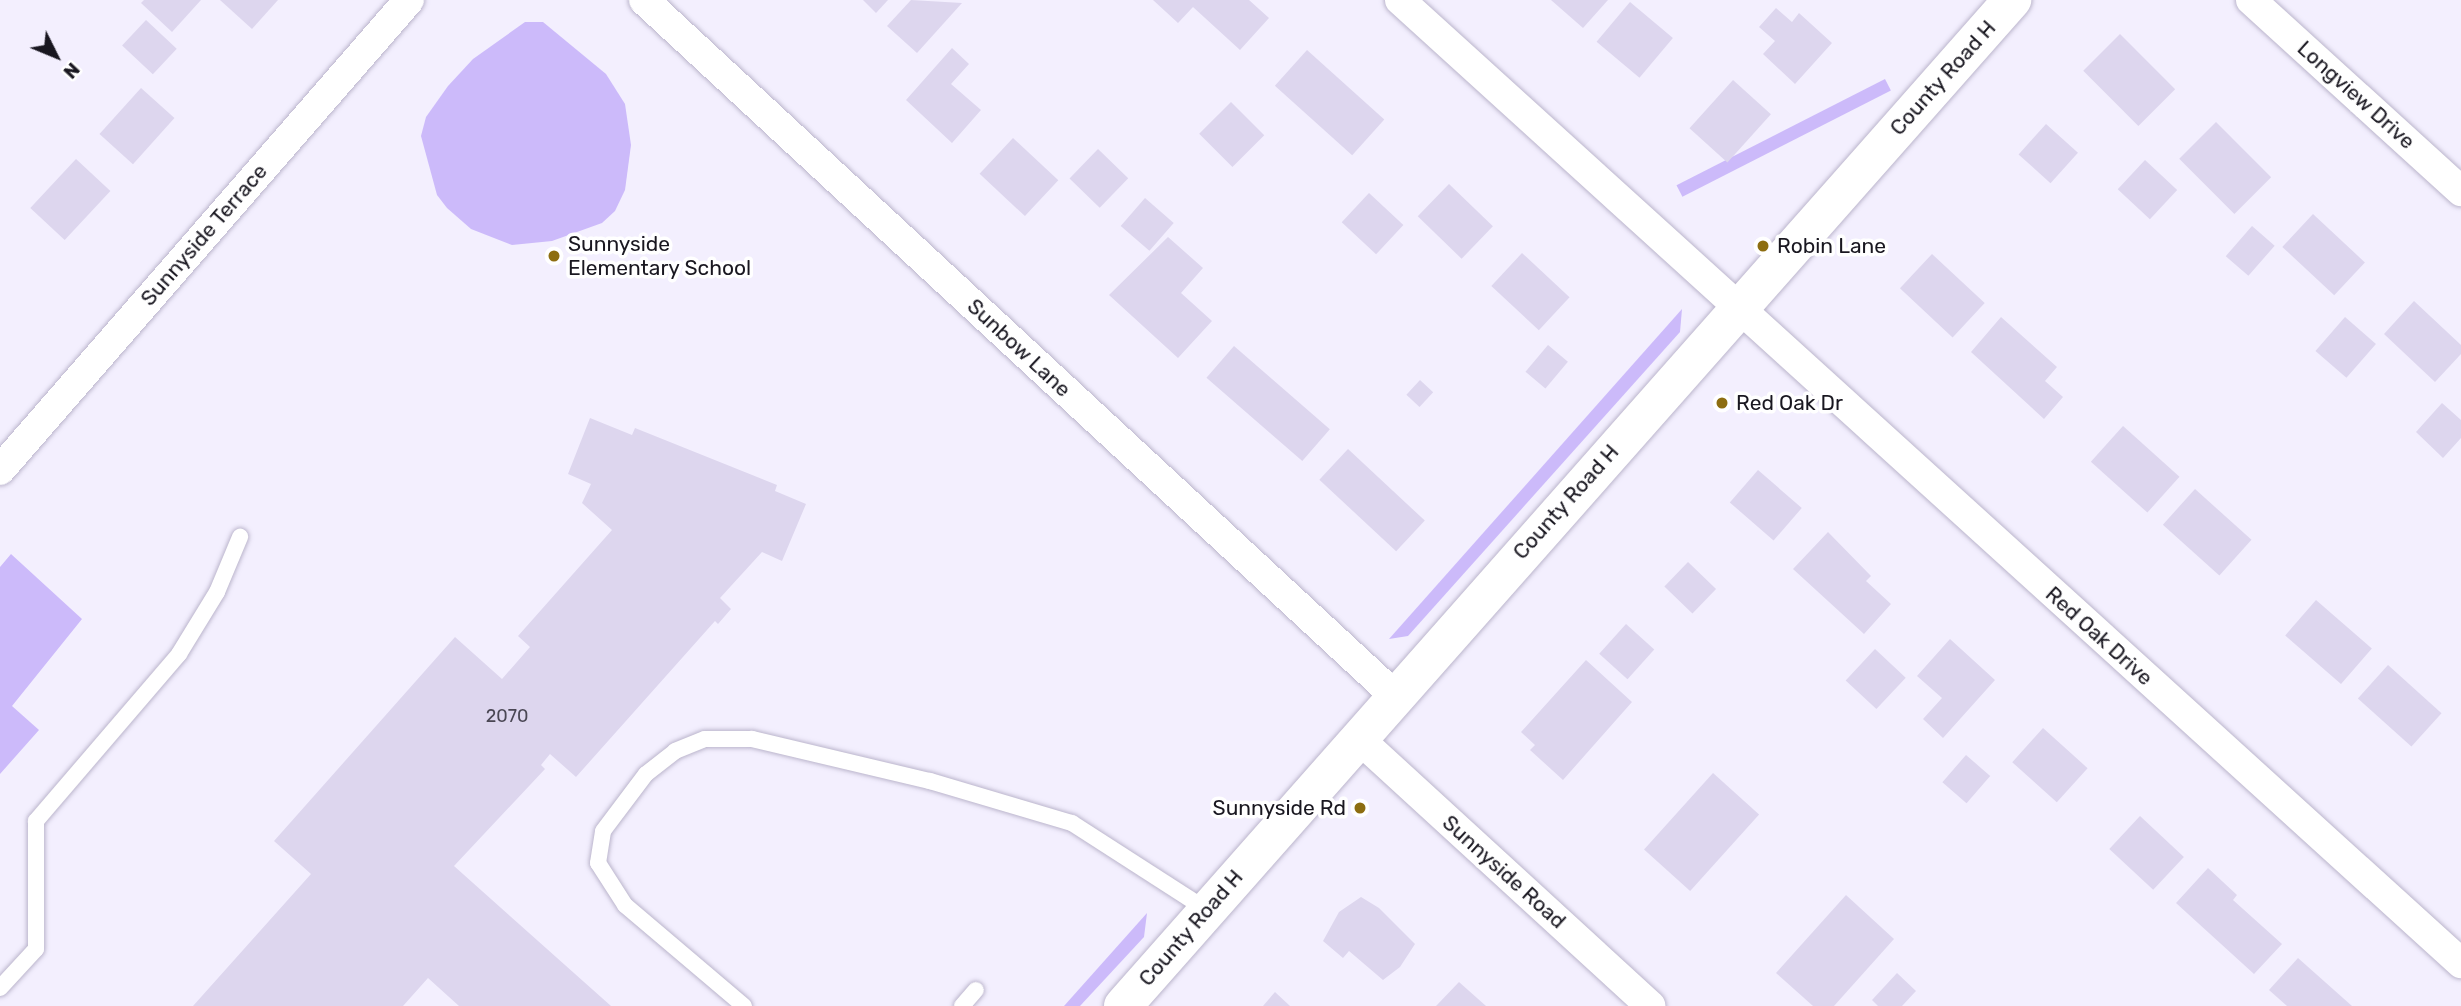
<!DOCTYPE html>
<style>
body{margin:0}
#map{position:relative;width:2461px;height:1006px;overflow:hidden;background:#f3effe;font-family:Rubik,sans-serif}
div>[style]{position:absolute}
.green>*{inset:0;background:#ccbafa;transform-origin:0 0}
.building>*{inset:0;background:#ddd6ee;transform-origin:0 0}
.roads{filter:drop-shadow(0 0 2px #bbb5cc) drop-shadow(0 0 2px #bbb5cc)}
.lane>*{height:16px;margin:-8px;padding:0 8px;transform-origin:8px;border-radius:8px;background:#fff}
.street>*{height:30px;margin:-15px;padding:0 15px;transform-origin:15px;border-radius:15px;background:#fff}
.secondary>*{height:38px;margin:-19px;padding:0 19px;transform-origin:19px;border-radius:19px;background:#fff}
.dots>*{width:19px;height:19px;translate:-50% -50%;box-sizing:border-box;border:4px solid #fff;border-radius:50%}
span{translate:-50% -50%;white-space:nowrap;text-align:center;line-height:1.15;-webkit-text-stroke:7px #fff;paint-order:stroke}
.number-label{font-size:18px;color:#4a4754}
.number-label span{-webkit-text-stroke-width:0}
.street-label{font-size:21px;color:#191720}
.poi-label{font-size:21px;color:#191720}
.left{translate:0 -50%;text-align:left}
.right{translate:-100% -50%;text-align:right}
.north{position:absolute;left:21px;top:21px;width:70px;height:70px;-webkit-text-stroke:5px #fff;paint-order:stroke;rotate:133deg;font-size:19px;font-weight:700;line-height:28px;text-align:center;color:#191720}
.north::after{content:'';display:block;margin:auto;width:24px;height:32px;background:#191720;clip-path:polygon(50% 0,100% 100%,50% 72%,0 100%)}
</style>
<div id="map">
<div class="green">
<i style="clip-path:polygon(525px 22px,543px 22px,606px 74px,625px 104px,631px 145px,625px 190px,615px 211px,602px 223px,552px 241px,512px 245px,471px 229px,447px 208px,437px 195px,421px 136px,426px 117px,448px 86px,473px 59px)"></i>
<i style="left:1885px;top:79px;width:13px;height:234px;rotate:63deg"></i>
<i style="clip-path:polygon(1682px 309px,1680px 332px,1408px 636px,1389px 639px)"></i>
<i style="clip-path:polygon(11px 554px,82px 619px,12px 706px,39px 730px,0 774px,0 567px)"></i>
<i style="clip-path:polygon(1147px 913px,1144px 937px,1080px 1006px,1064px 1006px)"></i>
</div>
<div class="building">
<i style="clip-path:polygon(144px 0,201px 0,172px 32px,141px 3px)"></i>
<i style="clip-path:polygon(220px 0,278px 0,252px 29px)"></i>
<i style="clip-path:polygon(863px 0,888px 0,876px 13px)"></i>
<i style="clip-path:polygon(911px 0,962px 3px,917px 53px,887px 26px)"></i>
<i style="clip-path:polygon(1153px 0,1249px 0,1269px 18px,1240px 50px,1193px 7px,1178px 23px)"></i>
<i style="clip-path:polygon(1551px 0,1608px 0,1583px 28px)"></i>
<i style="left:1630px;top:2px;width:56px;height:52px;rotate:40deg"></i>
<i style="clip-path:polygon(1776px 8px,1792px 22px,1799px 13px,1832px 43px,1795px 84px,1763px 54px,1775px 41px,1759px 27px)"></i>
<i style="left:146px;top:20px;width:42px;height:35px;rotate:43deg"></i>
<i style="left:2120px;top:34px;width:78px;height:52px;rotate:45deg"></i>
<i style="clip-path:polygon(952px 48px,969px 64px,951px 84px,981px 110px,952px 143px,906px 100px)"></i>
<i style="left:1307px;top:50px;width:104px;height:48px;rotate:42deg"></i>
<i style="left:1733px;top:80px;width:51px;height:65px;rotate:42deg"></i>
<i style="left:141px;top:88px;width:45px;height:62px;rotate:42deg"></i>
<i style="left:1231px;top:102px;width:47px;height:45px;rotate:45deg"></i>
<i style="left:2216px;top:122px;width:78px;height:52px;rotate:45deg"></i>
<i style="left:2046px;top:124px;width:43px;height:41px;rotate:42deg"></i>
<i style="left:1013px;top:138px;width:62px;height:49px;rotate:43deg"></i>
<i style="left:1098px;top:149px;width:42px;height:41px;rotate:44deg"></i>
<i style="left:76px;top:159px;width:47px;height:67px;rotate:43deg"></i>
<i style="left:2145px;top:160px;width:44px;height:40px;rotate:43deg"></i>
<i style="left:1449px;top:184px;width:61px;height:45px;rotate:44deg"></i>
<i style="left:1369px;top:193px;width:47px;height:40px;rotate:43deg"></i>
<i style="left:1145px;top:198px;width:38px;height:37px;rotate:41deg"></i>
<i style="left:2313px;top:214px;width:71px;height:45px;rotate:43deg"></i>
<i style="left:2252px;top:226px;width:30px;height:40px;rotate:41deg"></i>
<i style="clip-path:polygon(1168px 237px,1203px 268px,1181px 293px,1212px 321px,1178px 358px,1109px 295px)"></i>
<i style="left:1522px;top:253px;width:65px;height:45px;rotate:43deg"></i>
<i style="left:1932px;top:254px;width:72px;height:47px;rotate:43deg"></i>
<i style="clip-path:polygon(2414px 301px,2461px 345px,2461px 354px,2435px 382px,2384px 334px)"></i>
<i style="clip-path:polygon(2001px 317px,2057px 367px,2045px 381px,2063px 397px,2044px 419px,1971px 352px)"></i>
<i style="left:2345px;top:317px;width:41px;height:45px;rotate:41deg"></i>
<i style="left:1548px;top:345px;width:26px;height:35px;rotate:40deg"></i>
<i style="left:1234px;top:346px;width:127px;height:42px;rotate:41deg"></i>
<i style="left:1420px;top:380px;width:18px;height:20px;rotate:43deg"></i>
<i style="clip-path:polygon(2442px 403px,2461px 420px,2461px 438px,2443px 458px,2416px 432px)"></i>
<i style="clip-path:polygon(590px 418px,632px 435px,635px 428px,777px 485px,775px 491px,806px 504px,782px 561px,762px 552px,720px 598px,731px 609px,718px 624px,715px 621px,576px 777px,550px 754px,541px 765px,545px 769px,454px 866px,611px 1006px,459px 1006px,428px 978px,403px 1006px,193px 1006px,311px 874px,274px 841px,455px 637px,502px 679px,530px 647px,518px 636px,612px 530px,582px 503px,591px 484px,568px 474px)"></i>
<i style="left:2123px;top:426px;width:76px;height:48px;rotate:42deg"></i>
<i style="left:1348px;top:449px;width:105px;height:42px;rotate:43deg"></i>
<i style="left:1758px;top:470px;width:58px;height:43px;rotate:41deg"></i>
<i style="left:2195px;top:489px;width:76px;height:48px;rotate:42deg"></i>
<i style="clip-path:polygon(1828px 532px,1871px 576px,1866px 581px,1891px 604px,1864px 634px,1793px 569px)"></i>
<i style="left:1688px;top:562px;width:39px;height:34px;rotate:44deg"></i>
<i style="left:2316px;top:600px;width:74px;height:47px;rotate:41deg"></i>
<i style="left:1626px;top:624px;width:38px;height:40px;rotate:42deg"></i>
<i style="clip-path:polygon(1950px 639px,1995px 680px,1943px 738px,1923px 719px,1942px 698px,1917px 676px)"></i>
<i style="left:1875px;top:649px;width:42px;height:43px;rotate:43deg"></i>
<i style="clip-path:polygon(1586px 660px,1632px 702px,1563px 780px,1530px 750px,1535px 745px,1521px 732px)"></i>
<i style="left:2388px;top:665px;width:72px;height:45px;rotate:42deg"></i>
<i style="left:2043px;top:728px;width:60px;height:46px;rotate:42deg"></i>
<i style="left:1966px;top:755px;width:32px;height:36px;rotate:41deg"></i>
<i style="left:1713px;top:773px;width:62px;height:103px;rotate:42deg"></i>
<i style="left:2140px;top:816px;width:60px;height:45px;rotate:43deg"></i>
<i style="clip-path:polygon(2208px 868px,2237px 895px,2233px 900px,2282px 944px,2254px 974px,2176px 903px)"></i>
<i style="clip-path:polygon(1846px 895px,1894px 939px,1834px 1006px,1813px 1006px,1776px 973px)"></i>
<i style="clip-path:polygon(1361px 897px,1379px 908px,1415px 944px,1400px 967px,1383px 980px,1349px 951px,1343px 958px,1323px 941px,1339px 912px)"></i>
<i style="clip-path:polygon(2298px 958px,2352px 1006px,2287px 1006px,2269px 990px)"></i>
<i style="clip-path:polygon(1897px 973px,1916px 991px,1902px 1006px,1878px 1006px,1872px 1000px)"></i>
<i style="clip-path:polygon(1459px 982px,1486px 1006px,1436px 1006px)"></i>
<i style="clip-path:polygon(1275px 992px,1290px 1006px,1263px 1006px)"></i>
</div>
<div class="roads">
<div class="lane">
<i style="left:0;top:988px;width:53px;rotate:-47.3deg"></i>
<i style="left:36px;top:949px;width:128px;rotate:-90deg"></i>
<i style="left:36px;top:821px;width:220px;rotate:-49.4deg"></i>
<i style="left:179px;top:654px;width:73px;rotate:-58.5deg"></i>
<i style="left:217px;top:592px;width:60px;rotate:-67.3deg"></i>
<i style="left:744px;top:1006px;width:156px;rotate:-139.7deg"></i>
<i style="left:625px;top:905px;width:50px;rotate:-122.7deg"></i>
<i style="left:598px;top:863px;width:32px;rotate:-81deg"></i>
<i style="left:603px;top:831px;width:71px;rotate:-53deg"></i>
<i style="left:646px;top:774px;width:37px;rotate:-38deg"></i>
<i style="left:675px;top:751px;width:32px;rotate:-22deg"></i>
<i style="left:705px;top:739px;width:47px"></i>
<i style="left:752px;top:739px;width:183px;rotate:13.3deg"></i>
<i style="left:930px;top:781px;width:148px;rotate:16.5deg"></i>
<i style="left:1072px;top:823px;width:161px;rotate:32.8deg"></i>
<i style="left:962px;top:1006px;width:21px;rotate:-49deg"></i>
</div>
<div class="street">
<i style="left:644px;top:0;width:1023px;rotate:42.82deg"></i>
<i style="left:1400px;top:0;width:1433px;rotate:42.23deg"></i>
<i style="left:2251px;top:0;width:284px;rotate:42.3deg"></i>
<i style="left:0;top:470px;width:623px;rotate:-48.97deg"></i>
<i style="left:1357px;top:737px;width:398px;rotate:42.5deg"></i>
</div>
<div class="secondary">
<i style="left:1123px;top:1006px;width:1343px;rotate:-48.53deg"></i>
</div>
</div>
<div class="dots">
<i style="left:1763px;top:246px;background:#8d6d10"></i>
<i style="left:554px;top:256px;background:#8d6d10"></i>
<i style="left:1722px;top:403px;background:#8d6d10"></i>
<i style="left:1360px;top:808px;background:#8d6d10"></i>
</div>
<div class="number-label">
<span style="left:507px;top:716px">2070</span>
</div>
<div class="street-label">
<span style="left:1943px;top:78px;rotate:-48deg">County Road H</span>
<span style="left:2356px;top:95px;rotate:42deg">Longview Drive</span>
<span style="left:204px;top:235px;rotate:-49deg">Sunnyside Terrace</span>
<span style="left:1019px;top:348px;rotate:43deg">Sunbow Lane</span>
<span style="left:1566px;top:502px;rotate:-48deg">County Road H</span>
<span style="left:2099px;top:636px;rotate:42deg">Red Oak Drive</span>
<span style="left:1504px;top:872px;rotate:42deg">Sunnyside Road</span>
<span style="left:1191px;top:928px;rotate:-49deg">County Road H</span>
</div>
<div class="poi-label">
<span class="left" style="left:568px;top:256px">Sunnyside<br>Elementary School</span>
<span class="left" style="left:1777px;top:246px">Robin Lane</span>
<span class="left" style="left:1736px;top:403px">Red Oak Dr</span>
<span class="right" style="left:1346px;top:808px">Sunnyside Rd</span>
</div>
<div class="north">N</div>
</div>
